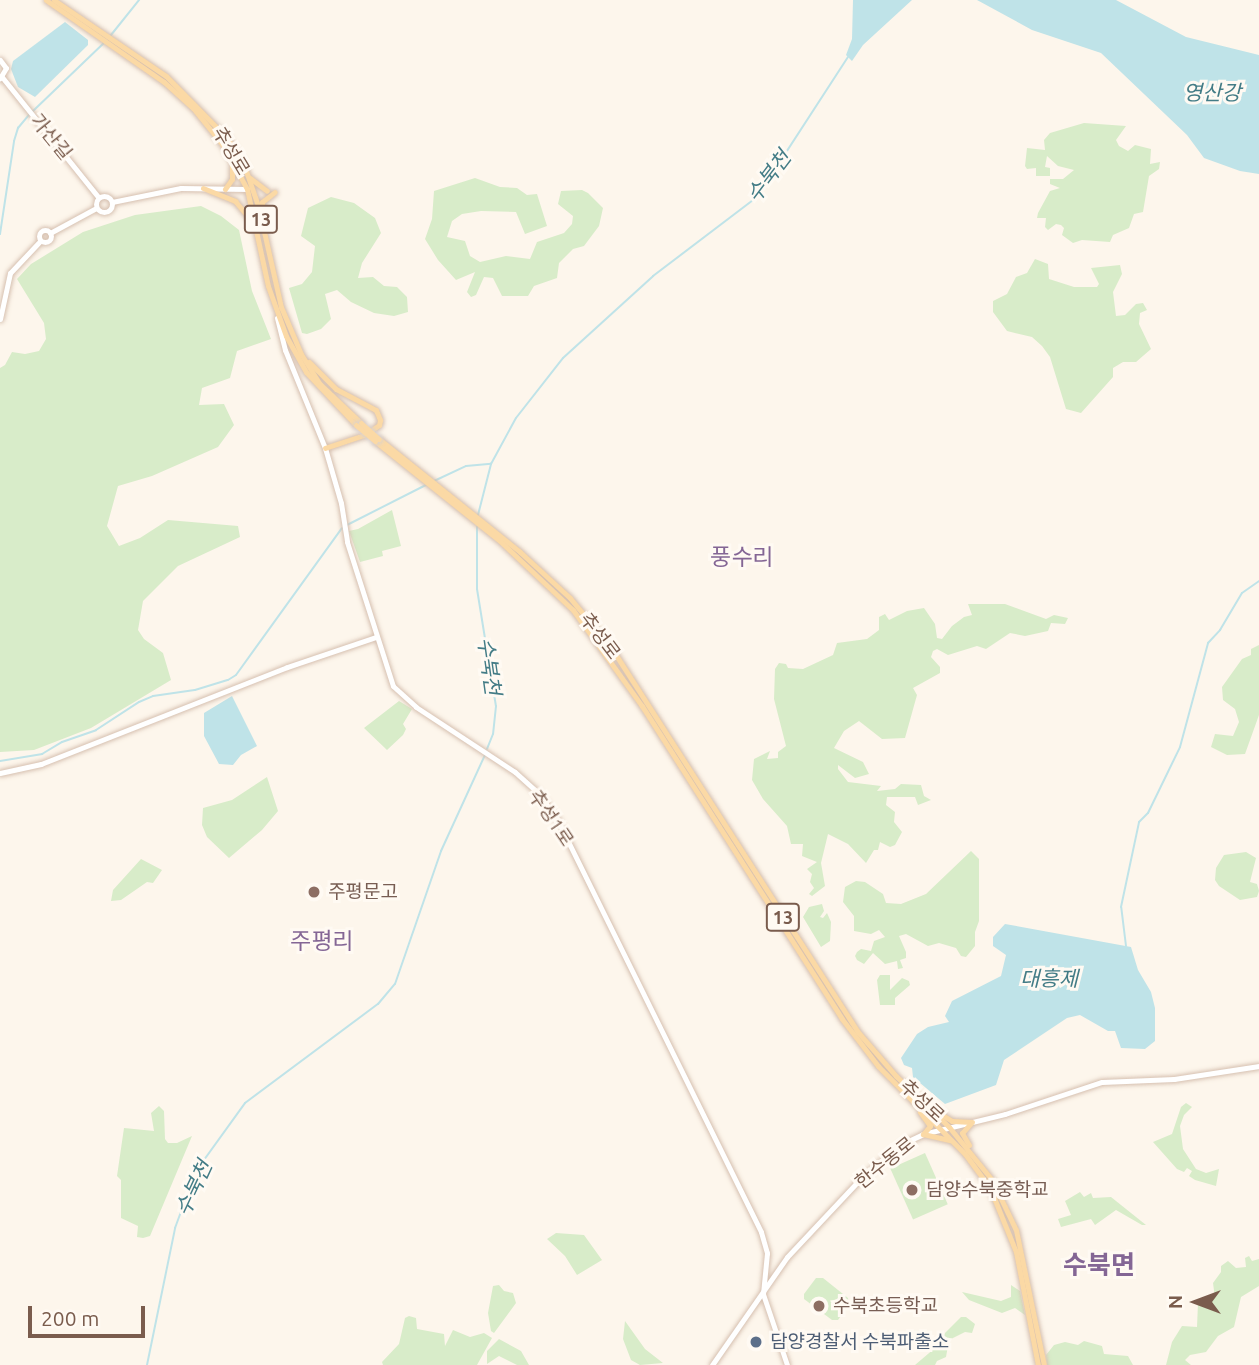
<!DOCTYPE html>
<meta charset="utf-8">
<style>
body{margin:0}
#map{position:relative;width:1259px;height:1365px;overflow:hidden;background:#fdf6ec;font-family:Ubuntu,"Noto Sans KR",sans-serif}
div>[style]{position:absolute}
.green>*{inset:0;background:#d8ecc9;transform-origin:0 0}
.water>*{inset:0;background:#bfe3e8}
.stream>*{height:2px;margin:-1px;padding:0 1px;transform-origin:1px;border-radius:1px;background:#bfe3e8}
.roads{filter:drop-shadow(0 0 2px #d6c0b0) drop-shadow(0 0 2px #d6c0b0)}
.secondary>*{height:5px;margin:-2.5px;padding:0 2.5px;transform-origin:2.5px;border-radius:2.5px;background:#fff}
.secondary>.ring{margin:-2.5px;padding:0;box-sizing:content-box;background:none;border:5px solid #fff;border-radius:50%}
.primary>*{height:5px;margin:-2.5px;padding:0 2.5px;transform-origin:2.5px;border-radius:2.5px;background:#fbd9a5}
.bridges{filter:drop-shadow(0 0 2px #dad1cd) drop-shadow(0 0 2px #dad1cd)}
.primary-bridge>*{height:5px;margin:-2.5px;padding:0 2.5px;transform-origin:2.5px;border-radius:2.5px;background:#fbd9a5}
.dots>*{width:19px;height:19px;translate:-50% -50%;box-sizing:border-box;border:4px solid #fffaf3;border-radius:50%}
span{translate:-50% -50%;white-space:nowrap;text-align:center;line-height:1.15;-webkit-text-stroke:6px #fffaf3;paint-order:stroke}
.shield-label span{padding:2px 5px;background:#fffaf3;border:2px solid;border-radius:5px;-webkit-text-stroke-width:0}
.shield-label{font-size:18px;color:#7a5c4d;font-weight:700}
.street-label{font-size:19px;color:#7a5c4d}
.education-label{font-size:19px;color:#785e54}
.left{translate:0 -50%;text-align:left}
.service-label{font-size:19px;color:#4e5e75}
.water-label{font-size:21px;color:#437c86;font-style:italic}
.quarter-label{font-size:23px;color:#846695}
.district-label{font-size:26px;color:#846695;font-weight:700}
.north{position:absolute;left:1161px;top:1267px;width:70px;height:70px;-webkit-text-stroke:5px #fffaf3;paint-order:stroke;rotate:270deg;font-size:19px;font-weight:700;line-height:28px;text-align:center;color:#7a5c4d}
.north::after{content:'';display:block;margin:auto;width:24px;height:32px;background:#7a5c4d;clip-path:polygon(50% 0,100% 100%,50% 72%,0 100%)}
.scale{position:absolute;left:28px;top:1306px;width:117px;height:32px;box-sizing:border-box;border:4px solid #7a5c4d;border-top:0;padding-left:9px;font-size:21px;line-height:24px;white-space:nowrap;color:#7a5c4d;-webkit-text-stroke:5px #fffaf3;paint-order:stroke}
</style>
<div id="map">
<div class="green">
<i style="clip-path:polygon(1084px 123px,1126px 126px,1116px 140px,1119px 146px,1128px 151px,1135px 145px,1151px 149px,1150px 164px,1160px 162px,1159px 169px,1149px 176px,1143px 212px,1134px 214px,1129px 228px,1113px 235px,1110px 242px,1082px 240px,1073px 243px,1062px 235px,1064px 228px,1061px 225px,1056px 224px,1048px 230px,1045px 227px,1046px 218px,1037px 218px,1038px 213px,1050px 191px,1060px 188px,1050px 184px,1050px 179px,1063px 179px,1074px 170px,1058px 166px,1047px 156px,1045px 167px,1050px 168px,1050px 176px,1036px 176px,1036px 168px,1027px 169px,1025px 166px,1027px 148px,1045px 150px,1044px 140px,1050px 133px)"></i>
<i style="clip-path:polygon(475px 178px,500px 187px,517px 188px,527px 195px,537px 194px,547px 226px,525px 234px,516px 212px,481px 211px,462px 214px,452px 221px,447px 237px,465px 241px,470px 256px,480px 262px,506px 256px,530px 259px,537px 242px,564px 233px,572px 224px,573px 216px,558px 204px,561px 191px,582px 190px,588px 193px,603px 208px,599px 226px,584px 246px,573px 249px,559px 263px,557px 278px,534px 286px,528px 296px,502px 296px,493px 278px,484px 277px,476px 295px,471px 297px,467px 292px,475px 272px,456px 280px,438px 260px,425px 239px,432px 219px,434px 191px)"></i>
<i style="clip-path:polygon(331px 197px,354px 203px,375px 218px,381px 233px,362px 263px,358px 278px,373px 277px,384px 286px,397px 287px,407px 297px,408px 312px,394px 316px,374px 313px,351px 302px,337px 290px,325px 294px,331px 319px,321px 329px,307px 334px,302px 333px,289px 288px,302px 284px,312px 272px,315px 246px,301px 236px,308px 208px)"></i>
<i style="clip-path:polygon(201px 206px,221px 216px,239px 230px,252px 291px,271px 339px,237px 351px,230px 378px,202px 388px,199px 405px,224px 404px,234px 425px,218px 447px,152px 476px,118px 486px,107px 526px,119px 546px,140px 538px,168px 520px,238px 526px,240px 537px,178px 566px,143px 601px,138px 630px,144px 639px,163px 653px,171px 680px,91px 728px,34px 750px,0 752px,0 368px,5px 365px,12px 352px,25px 354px,39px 351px,46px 339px,44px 323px,17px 279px,31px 264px,83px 232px,135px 215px)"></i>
<i style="clip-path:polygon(1035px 259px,1048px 264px,1049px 279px,1074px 287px,1097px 287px,1099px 284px,1091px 268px,1120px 265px,1122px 274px,1113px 292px,1116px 316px,1125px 315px,1136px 304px,1143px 303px,1147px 310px,1140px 313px,1139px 324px,1151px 349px,1136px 362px,1123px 362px,1113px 368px,1113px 377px,1081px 413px,1066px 409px,1050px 357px,1042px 346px,1032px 337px,1007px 331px,993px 312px,993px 301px,1007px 294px,1016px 277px,1027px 273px)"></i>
<i style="clip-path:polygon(392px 510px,401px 546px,382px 551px,383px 556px,360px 562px,349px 531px,358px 529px)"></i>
<i style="clip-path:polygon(968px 604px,1005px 604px,1046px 619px,1054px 615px,1068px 618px,1065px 624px,1051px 623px,1048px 631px,1025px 636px,1010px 633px,986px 649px,977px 646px,948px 655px,937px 649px,933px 651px,931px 657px,940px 667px,940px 673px,913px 688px,917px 695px,905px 738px,882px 739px,859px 721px,844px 731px,834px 748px,863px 762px,869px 774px,855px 778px,838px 765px,838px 769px,848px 782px,881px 786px,877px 791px,895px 789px,901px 784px,921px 785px,924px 796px,931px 800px,918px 805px,915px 797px,887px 797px,886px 805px,895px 812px,894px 822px,902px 832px,895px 845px,890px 847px,880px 842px,878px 850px,874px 850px,866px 863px,848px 844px,828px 834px,821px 863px,825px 886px,812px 896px,809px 894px,814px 888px,810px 882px,812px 874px,807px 869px,817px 862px,802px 856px,803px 844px,791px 844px,787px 826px,763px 799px,752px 780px,754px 759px,770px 751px,767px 759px,778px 758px,778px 752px,786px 746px,774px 699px,775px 669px,779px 663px,786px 664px,788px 668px,803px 669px,833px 655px,837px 643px,867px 639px,879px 630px,879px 617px,885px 614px,889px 620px,907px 611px,924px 608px,935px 624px,937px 638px,942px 639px,952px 626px,964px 617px,972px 615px)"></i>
<i style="clip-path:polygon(1259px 645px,1259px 715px,1245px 754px,1227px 755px,1211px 747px,1215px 734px,1233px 736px,1239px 722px,1235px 709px,1223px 700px,1222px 687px,1242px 659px,1251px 655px,1251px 649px)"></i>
<i style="clip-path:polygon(399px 701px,412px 709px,403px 724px,406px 729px,403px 735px,387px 750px,364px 728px)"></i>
<i style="clip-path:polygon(267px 777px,278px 811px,262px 830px,229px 858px,207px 837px,202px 825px,203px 808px,232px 800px)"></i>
<i style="clip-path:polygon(971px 851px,979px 859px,979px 921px,975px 932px,975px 946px,966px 957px,961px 956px,956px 948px,939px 943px,928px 946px,906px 934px,899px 936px,906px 952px,906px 958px,900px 960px,903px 968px,898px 969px,897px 961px,885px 964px,873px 953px,864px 964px,857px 960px,855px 956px,857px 952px,861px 949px,871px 951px,874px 941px,885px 937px,879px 930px,871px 934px,854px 931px,854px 916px,843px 902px,845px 887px,856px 881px,865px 882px,883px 894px,886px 903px,901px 904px,926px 894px)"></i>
<i style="clip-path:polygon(1246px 852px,1256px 858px,1250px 882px,1257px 884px,1259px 891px,1257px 897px,1240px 900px,1219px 886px,1215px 880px,1216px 868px,1224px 855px)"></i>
<i style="clip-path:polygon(141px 859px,162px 870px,153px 883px,147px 882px,121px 900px,111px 901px,113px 890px)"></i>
<i style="clip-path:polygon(822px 904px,824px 911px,820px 917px,823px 918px,827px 913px,831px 922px,830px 941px,821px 947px,803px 917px,809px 907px)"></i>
<i style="clip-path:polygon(880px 975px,890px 975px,890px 990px,902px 978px,909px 981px,910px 985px,895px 998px,895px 1005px,880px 1005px,877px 980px)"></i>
<i style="clip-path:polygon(1186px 1103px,1192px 1107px,1184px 1115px,1180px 1126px,1183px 1149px,1196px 1169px,1206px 1173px,1219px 1169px,1216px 1186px,1195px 1180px,1189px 1176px,1192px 1171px,1187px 1168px,1184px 1172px,1177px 1169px,1153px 1142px,1172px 1134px,1181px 1107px)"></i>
<i style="clip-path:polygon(159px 1106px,164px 1111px,165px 1139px,168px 1143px,177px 1143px,192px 1136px,150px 1236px,143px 1238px,137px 1237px,138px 1226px,121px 1218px,121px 1180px,117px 1176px,124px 1128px,154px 1131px,151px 1113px)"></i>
<i style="left:925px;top:1153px;width:56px;height:38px;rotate:66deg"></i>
<i style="clip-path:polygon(1080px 1192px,1084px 1197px,1091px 1193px,1093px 1198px,1111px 1197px,1146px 1225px,1142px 1225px,1116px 1210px,1095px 1225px,1091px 1219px,1061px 1227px,1058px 1219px,1071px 1215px,1065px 1201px)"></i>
<i style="clip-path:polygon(556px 1233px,584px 1235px,602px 1260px,577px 1275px,565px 1256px,547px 1239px)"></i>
<i style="clip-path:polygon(1249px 1256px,1252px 1261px,1259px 1259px,1259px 1286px,1241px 1297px,1234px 1327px,1218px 1336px,1206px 1352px,1190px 1355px,1185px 1360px,1191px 1365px,1166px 1365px,1172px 1342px,1182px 1326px,1197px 1327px,1198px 1303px,1215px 1298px,1213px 1283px,1221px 1272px,1221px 1266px,1228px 1261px,1236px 1268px,1246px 1267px,1245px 1258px)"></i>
<i style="clip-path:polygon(816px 1278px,823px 1278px,848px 1298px,849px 1305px,838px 1320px,832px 1320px,804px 1299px,804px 1294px)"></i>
<i style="clip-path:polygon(499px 1285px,504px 1291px,513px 1293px,516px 1303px,494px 1333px,491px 1331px,488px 1313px,493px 1286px)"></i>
<i style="clip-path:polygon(1011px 1285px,1020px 1291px,1025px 1315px,1015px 1308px,1002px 1313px,969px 1300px,962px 1292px,1001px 1301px,1011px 1297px)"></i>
<i style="clip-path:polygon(409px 1316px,416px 1318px,417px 1329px,444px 1334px,445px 1346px,453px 1330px,470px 1337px,484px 1333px,492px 1338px,477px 1365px,383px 1365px,382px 1362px,399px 1344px,405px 1318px)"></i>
<i style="clip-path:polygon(961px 1317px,966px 1317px,975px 1324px,972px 1333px,965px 1332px,949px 1340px,946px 1357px,937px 1361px,935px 1365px,915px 1365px,942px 1342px,945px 1333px)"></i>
<i style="clip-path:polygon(625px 1321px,645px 1349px,663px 1363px,640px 1365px,631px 1360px,623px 1339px)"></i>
<i style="clip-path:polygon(499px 1339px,521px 1351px,529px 1365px,517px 1365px,499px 1356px,487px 1364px,487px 1351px)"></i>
<i style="clip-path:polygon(1084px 1341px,1102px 1346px,1104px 1354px,1128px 1356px,1133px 1365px,1047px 1365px,1046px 1355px,1054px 1345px,1065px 1342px,1078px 1345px)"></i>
</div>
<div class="water">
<i style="clip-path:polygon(853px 0,912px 0,863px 45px,852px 61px,846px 55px,852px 39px)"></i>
<i style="clip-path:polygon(977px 0,1116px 0,1186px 37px,1259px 55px,1259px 174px,1240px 171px,1204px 158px,1187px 135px,1101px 53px,1032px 30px)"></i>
<i style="clip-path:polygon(65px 22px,88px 40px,88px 45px,35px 97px,18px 87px,11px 69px,13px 61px)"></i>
<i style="clip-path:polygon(232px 696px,257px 746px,241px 755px,233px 765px,219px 764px,204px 736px,204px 713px)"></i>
<i style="clip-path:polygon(1005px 924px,1131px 947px,1138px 970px,1151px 992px,1155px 1008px,1155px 1041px,1145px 1049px,1121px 1048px,1115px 1031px,1108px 1031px,1080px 1015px,1067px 1018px,1004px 1060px,996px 1085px,945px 1104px,913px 1077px,912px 1068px,904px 1065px,901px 1058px,917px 1034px,928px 1027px,949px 1022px,945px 1016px,952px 1001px,1001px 976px,1006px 955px,993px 946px,993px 937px)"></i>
</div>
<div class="stream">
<i style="left:111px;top:35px;width:45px;rotate:-51.3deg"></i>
<i style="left:33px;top:111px;width:100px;rotate:-43.8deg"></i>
<i style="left:0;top:234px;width:94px;rotate:-81.4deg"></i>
<i style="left:14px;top:141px;width:14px;rotate:-73deg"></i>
<i style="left:18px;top:128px;width:17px;rotate:-50deg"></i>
<i style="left:434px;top:481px;width:35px;rotate:-25deg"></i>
<i style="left:466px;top:466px;width:25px;rotate:-5deg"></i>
<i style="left:478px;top:515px;width:53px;rotate:-75.7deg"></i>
<i style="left:491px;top:464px;width:52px;rotate:-61.5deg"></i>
<i style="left:516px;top:418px;width:76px;rotate:-51.9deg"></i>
<i style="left:563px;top:358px;width:122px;rotate:-42.3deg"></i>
<i style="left:653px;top:276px;width:131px;rotate:-37.2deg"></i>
<i style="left:757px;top:197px;width:167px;rotate:-57deg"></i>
<i style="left:347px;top:525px;width:89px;rotate:-26.9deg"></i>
<i style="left:477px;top:527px;width:62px;rotate:90deg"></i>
<i style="left:477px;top:589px;width:119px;rotate:80.8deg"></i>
<i style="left:496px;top:706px;width:28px;rotate:96deg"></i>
<i style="left:493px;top:734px;width:16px;rotate:112deg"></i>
<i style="left:0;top:761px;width:43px;rotate:-9.5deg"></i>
<i style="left:42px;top:754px;width:23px;rotate:-31deg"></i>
<i style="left:62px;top:742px;width:36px;rotate:-19deg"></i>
<i style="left:96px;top:730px;width:51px;rotate:-33.1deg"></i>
<i style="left:139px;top:702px;width:15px;rotate:-23deg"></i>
<i style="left:153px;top:696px;width:42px;rotate:-8.1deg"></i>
<i style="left:195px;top:690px;width:34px;rotate:-17deg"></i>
<i style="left:228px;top:680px;width:9px;rotate:-32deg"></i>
<i style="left:236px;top:675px;width:181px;rotate:-54.2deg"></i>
<i style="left:1126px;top:946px;width:39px;rotate:-97deg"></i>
<i style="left:1121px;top:907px;width:87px;rotate:-78deg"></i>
<i style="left:1139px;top:822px;width:13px;rotate:-45deg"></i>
<i style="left:1148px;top:813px;width:73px;rotate:-64.1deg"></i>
<i style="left:1180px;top:747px;width:108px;rotate:-74.9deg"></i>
<i style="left:1208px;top:643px;width:18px;rotate:-47deg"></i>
<i style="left:1220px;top:630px;width:43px;rotate:-59.3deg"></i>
<i style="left:1242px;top:593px;width:21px;rotate:-35deg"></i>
<i style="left:147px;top:1365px;width:140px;rotate:-78.4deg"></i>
<i style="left:175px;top:1228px;width:61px;rotate:-69.8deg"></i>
<i style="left:196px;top:1171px;width:84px;rotate:-54.2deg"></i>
<i style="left:245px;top:1103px;width:166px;rotate:-36.7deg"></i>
<i style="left:378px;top:1004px;width:26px;rotate:-50deg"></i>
<i style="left:395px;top:984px;width:141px;rotate:-70.9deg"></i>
<i style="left:441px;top:851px;width:106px;rotate:-65.4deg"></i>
</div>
<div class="roads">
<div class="secondary">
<i style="left:0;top:60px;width:10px;rotate:53deg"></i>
<i style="left:6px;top:68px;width:12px;rotate:121deg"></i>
<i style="left:2px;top:77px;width:154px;rotate:51.3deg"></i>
<i class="ring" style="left:96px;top:196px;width:11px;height:11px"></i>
<i style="left:112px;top:202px;width:70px;rotate:-11.5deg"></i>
<i style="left:181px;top:188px;width:66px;rotate:0.9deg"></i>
<i class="ring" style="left:39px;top:230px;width:7px;height:7px"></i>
<i style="left:50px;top:233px;width:52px;rotate:-28.5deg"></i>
<i style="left:277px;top:318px;width:33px;rotate:76deg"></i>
<i style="left:285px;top:350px;width:106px;rotate:67.8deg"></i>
<i style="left:325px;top:448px;width:57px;rotate:73.8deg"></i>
<i style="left:341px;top:503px;width:39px;rotate:81deg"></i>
<i style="left:347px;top:542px;width:151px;rotate:72.3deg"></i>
<i style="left:393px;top:686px;width:31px;rotate:42deg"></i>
<i style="left:416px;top:707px;width:118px;rotate:33.3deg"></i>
<i style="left:515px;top:772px;width:31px;rotate:42deg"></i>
<i style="left:538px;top:793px;width:34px;rotate:54deg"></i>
<i style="left:558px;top:821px;width:458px;rotate:63.7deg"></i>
<i style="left:761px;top:1232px;width:22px;rotate:74deg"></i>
<i style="left:767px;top:1253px;width:41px;rotate:95.6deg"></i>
<i style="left:763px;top:1294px;width:75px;rotate:71.3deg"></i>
<i style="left:0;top:319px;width:47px;rotate:-77.7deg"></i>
<i style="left:10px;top:273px;width:44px;rotate:-46.8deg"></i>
<i style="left:0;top:773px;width:42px;rotate:-12.4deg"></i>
<i style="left:41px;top:764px;width:264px;rotate:-21.5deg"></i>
<i style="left:287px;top:667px;width:94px;rotate:-18.6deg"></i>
<i style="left:712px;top:1365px;width:131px;rotate:-55.2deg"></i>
<i style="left:787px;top:1257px;width:110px;rotate:-46.8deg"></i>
<i style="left:862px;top:1177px;width:54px;rotate:-39deg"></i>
<i style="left:904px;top:1143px;width:21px;rotate:-25deg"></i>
<i style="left:923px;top:1134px;width:84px;rotate:-13.7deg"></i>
<i style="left:1005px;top:1114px;width:102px;rotate:-18.3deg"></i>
<i style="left:1102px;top:1082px;width:72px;rotate:-2.4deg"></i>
<i style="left:1174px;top:1079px;width:86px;rotate:-8.7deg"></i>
</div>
<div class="primary">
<i style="left:46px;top:0;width:144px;rotate:34.8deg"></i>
<i style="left:164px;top:82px;width:39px;rotate:42deg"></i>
<i style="left:193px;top:108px;width:48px;rotate:51deg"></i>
<i style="left:223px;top:145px;width:50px;rotate:61.4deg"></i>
<i style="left:247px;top:189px;width:99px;rotate:77.8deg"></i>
<i style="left:268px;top:286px;width:53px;rotate:70.2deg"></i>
<i style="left:286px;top:336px;width:41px;rotate:60.9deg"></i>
<i style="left:306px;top:372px;width:73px;rotate:46.7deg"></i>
<i style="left:54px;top:0;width:135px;rotate:34.2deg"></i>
<i style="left:166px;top:76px;width:87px;rotate:45.5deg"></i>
<i style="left:227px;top:138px;width:35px;rotate:59deg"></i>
<i style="left:245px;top:168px;width:39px;rotate:71deg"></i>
<i style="left:258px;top:205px;width:105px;rotate:77.3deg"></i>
<i style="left:281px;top:307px;width:51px;rotate:66.9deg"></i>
<i style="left:301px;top:354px;width:36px;rotate:58deg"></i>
<i style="left:320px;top:384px;width:57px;rotate:43.6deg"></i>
<i style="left:250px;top:178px;width:21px;rotate:37deg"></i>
<i style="left:203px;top:188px;width:35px;rotate:22deg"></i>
<i style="left:235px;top:201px;width:25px;rotate:50deg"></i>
<i style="left:225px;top:189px;width:12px;rotate:-55deg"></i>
<i style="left:232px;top:179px;width:13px;rotate:-90deg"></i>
<i style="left:262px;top:213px;width:11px;rotate:-90deg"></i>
<i style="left:262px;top:202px;width:16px;rotate:-38deg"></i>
<i style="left:309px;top:362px;width:38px;rotate:45deg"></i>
<i style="left:336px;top:389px;width:45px;rotate:27.7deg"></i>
<i style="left:376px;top:410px;width:11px;rotate:68deg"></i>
<i style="left:380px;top:420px;width:5px;rotate:101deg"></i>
<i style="left:379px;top:425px;width:18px;rotate:146deg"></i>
<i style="left:364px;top:435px;width:41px;rotate:161.6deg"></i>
<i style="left:379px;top:439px;width:181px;rotate:38.7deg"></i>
<i style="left:520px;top:552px;width:68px;rotate:42.6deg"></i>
<i style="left:570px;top:598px;width:66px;rotate:50.5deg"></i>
<i style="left:612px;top:649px;width:454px;rotate:57.3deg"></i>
<i style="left:857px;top:1031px;width:60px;rotate:49.1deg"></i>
<i style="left:896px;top:1076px;width:74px;rotate:43.9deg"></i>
<i style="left:949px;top:1127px;width:68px;rotate:50.9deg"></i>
<i style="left:992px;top:1180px;width:55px;rotate:64.4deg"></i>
<i style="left:1016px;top:1230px;width:138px;rotate:78.3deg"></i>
<i style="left:375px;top:441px;width:161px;rotate:38.7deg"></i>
<i style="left:501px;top:542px;width:99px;rotate:43.4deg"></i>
<i style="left:573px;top:610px;width:118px;rotate:54.3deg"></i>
<i style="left:642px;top:706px;width:371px;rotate:57.4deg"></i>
<i style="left:842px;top:1019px;width:59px;rotate:52.5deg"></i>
<i style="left:878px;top:1066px;width:124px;rotate:45.3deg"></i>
<i style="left:965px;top:1154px;width:42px;rotate:53.7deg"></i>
<i style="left:990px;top:1188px;width:69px;rotate:67.9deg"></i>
<i style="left:1016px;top:1252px;width:115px;rotate:79deg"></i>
<i style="left:920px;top:1112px;width:17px;rotate:54deg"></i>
<i style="left:930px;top:1126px;width:11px;rotate:131deg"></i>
<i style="left:939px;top:1113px;width:15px;rotate:32deg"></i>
<i style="left:952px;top:1121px;width:20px;rotate:3deg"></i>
<i style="left:923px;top:1134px;width:28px;rotate:13deg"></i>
<i style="left:969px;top:1145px;width:14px;rotate:-120deg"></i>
<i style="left:962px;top:1133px;width:13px;rotate:-48deg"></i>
</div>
</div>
<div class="bridges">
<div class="primary-bridge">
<i style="left:361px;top:423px;width:24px;rotate:42deg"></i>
<i style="left:356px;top:425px;width:25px;rotate:40deg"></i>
</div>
</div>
<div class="dots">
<i style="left:314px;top:892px;background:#8d6e63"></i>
<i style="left:912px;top:1190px;background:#8d6e63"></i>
<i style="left:819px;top:1306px;background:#8d6e63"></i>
<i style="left:756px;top:1342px;background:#5c6f8a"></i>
</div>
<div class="shield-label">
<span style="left:261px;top:219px">13</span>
<span style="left:783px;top:917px">13</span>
</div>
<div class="street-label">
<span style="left:51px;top:137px;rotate:51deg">가산길</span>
<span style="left:231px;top:151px;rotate:59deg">추성로</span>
<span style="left:600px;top:636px;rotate:53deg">추성로</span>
<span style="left:551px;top:818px;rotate:56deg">추성1로</span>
<span style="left:922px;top:1101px;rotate:43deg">추성로</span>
<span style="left:885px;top:1163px;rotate:-39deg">한수동로</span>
</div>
<div class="education-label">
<span class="left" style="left:328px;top:892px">주평문고</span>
<span class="left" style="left:926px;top:1190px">담양수북중학교</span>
<span class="left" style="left:833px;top:1306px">수북초등학교</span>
</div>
<div class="service-label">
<span class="left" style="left:770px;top:1342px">담양경찰서 수북파출소</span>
</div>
<div class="water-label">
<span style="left:1212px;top:92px">영산강</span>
<span style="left:768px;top:176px;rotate:-53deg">수북천</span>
<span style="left:490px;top:666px;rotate:82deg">수북천</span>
<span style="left:1049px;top:978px">대흥제</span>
<span style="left:193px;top:1188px;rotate:-65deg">수북천</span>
</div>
<div class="quarter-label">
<span style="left:742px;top:557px">풍수리</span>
<span style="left:322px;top:941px">주평리</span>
</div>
<div class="district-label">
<span style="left:1099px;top:1265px">수북면</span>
</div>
<div class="north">N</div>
<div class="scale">200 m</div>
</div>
